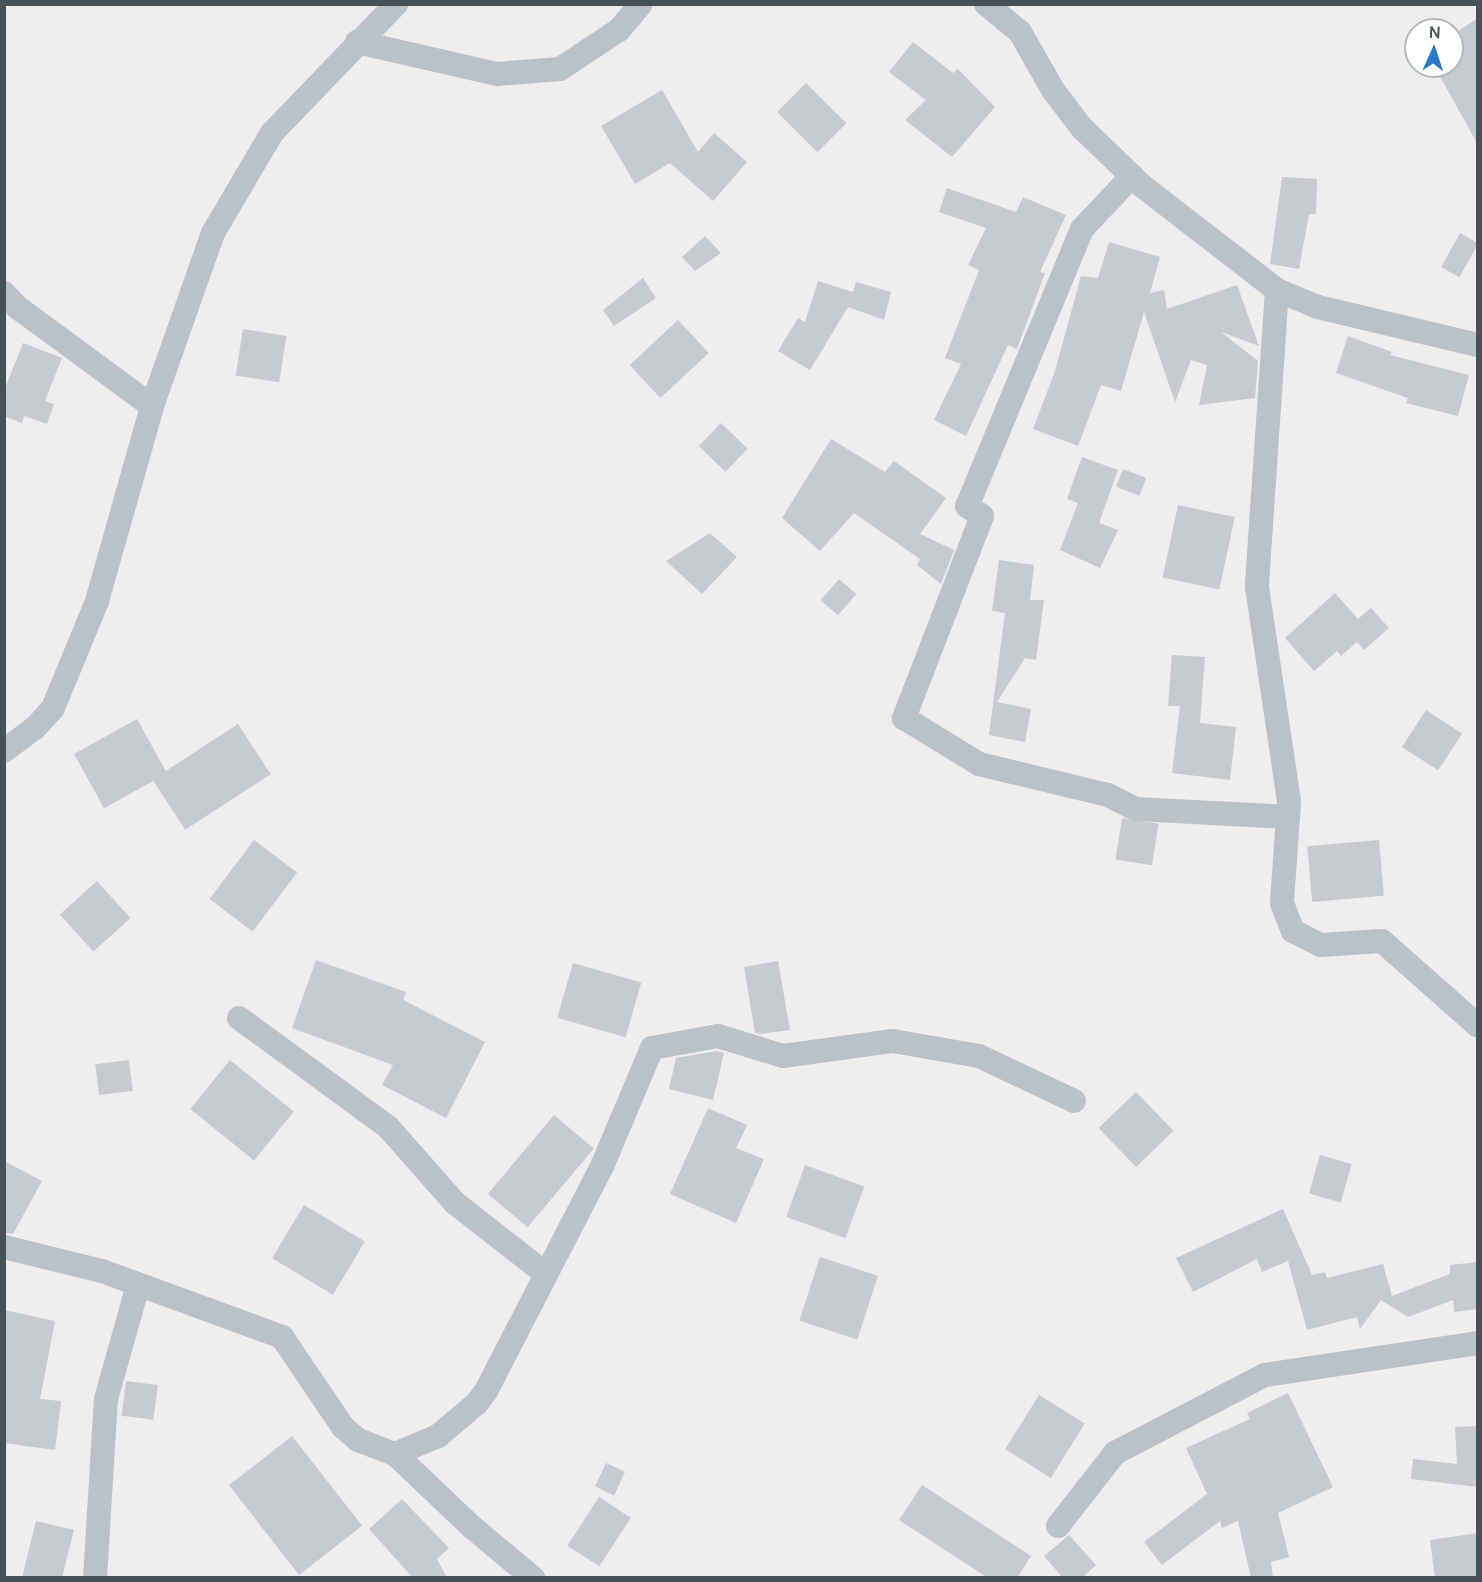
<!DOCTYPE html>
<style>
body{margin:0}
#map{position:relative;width:1482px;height:1582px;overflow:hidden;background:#efeded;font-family:Manrope,sans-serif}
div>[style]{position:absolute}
.building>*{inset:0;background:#c7cacf;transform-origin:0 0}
.street>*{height:24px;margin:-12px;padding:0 12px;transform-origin:12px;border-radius:12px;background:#bac2c8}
span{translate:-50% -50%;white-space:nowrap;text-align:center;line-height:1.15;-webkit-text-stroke:4.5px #fff;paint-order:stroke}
.frame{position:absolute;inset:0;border:6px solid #475158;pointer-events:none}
.north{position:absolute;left:1404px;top:18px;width:60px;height:60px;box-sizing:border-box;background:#fff;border:2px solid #b5b9bc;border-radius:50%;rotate:3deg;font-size:16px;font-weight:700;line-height:24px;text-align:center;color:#475158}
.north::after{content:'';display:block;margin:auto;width:21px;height:27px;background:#2c79ca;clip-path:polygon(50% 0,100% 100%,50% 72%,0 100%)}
</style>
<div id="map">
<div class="building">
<i style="clip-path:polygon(1478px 18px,1478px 145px,1436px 69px,1452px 66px,1452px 35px)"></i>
<i style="clip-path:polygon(913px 42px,953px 73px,958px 69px,995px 107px,952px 157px,905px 120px,926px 100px,889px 72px)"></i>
<i style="left:806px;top:83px;width:57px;height:41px;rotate:45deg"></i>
<i style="clip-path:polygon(662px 90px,698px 152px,714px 133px,747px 162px,713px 201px,670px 163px,635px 184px,601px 126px)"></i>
<i style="clip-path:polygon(1282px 177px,1317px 179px,1316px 214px,1309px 214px,1299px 269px,1270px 264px)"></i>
<i style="clip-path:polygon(947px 188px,1016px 212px,1023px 197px,1066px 215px,1040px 272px,1045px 273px,1017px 349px,1008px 345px,966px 436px,934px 420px,961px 364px,945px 358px,979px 270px,968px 265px,986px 228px,939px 212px)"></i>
<i style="left:1460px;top:233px;width:21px;height:39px;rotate:29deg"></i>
<i style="clip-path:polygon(705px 236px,721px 253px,695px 271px,682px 257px)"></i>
<i style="clip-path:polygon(1109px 242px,1160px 257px,1150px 293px,1164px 290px,1167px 309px,1237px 285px,1259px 346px,1221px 332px,1258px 361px,1255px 398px,1199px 405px,1207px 365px,1191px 360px,1175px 402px,1144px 312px,1121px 391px,1101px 385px,1078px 446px,1033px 429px,1055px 371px,1081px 276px,1098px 278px)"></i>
<i style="clip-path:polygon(643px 278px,656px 298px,614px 326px,603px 310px)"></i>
<i style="clip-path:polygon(818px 281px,853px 292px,856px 282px,891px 292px,884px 320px,848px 307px,810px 370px,778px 351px,798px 318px,805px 322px)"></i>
<i style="left:678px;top:320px;width:45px;height:66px;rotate:47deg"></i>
<i style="left:243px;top:329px;width:44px;height:47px;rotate:9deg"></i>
<i style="clip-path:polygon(1348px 336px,1392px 352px,1390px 355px,1469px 375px,1458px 416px,1406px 403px,1408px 398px,1336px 373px)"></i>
<i style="clip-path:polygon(23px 343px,62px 358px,45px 401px,54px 404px,47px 424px,24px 416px,22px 423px,4px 416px,4px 391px)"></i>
<i style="left:721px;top:423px;width:37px;height:32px;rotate:44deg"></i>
<i style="clip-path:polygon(831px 439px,885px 472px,894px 461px,946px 498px,920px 534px,954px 550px,941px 584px,917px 565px,920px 559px,854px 513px,820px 551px,782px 518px)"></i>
<i style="clip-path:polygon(1082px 457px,1118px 470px,1099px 523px,1118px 530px,1100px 568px,1060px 550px,1078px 503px,1067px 499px)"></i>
<i style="left:1123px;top:469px;width:25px;height:19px;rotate:21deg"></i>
<i style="left:1178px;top:505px;width:58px;height:74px;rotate:12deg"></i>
<i style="clip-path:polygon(710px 533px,737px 557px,702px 594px,666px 561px)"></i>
<i style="clip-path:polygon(999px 560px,1034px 565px,1030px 600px,1044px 600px,1036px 660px,1025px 658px,997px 702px,1031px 709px,1025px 742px,989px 735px,1005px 613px,992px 611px)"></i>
<i style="left:839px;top:579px;width:23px;height:28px;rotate:41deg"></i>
<i style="clip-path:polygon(1335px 593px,1358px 619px,1371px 608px,1389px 628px,1364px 650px,1357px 642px,1341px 656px,1337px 651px,1314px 671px,1285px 638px)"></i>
<i style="clip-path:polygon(1172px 655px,1205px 657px,1200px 723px,1236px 727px,1230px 780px,1172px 773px,1180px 706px,1168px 706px)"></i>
<i style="left:1426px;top:710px;width:43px;height:44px;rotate:33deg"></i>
<i style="left:137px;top:719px;width:62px;height:72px;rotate:61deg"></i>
<i style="left:238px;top:724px;width:60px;height:102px;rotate:57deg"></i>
<i style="left:1122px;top:818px;width:37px;height:42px;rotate:9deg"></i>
<i style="left:254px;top:840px;width:54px;height:74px;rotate:37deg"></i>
<i style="left:1379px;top:840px;width:56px;height:72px;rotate:85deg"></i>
<i style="left:97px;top:881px;width:50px;height:50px;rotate:48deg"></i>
<i style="clip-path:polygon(316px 960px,406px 992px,403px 1000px,485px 1042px,446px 1118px,382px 1085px,393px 1065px,292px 1028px)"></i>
<i style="clip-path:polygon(778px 961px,790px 1030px,761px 1034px,755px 1033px,744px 967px)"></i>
<i style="left:573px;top:963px;width:71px;height:57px;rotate:16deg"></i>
<i style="clip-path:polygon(717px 1051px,724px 1053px,713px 1100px,669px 1089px,676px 1058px)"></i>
<i style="left:129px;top:1060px;width:31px;height:34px;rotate:83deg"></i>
<i style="left:230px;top:1060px;width:82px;height:63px;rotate:39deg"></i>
<i style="left:1136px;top:1092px;width:54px;height:52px;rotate:46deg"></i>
<i style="clip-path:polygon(708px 1108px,747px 1125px,736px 1148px,764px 1159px,736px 1223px,670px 1194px)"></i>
<i style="left:554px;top:1115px;width:52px;height:103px;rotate:40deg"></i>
<i style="left:1320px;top:1155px;width:33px;height:40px;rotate:16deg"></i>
<i style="clip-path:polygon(4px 1161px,42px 1181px,13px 1234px,4px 1233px)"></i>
<i style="left:805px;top:1165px;width:63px;height:55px;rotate:20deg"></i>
<i style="left:304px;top:1205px;width:71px;height:62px;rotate:31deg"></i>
<i style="clip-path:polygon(1283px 1209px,1312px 1275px,1325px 1272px,1327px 1278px,1383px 1264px,1392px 1296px,1450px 1274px,1450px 1265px,1478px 1262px,1478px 1309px,1454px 1312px,1453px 1300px,1408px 1317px,1381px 1300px,1360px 1329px,1357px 1317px,1307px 1330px,1288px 1261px,1262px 1272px,1257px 1259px,1193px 1292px,1176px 1258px)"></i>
<i style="left:820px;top:1257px;width:61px;height:67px;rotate:18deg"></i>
<i style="clip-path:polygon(4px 1310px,55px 1321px,40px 1399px,61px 1401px,55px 1450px,4px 1443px)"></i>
<i style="left:126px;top:1381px;width:32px;height:35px;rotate:7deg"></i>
<i style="clip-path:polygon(1288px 1393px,1333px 1487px,1278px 1513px,1289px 1557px,1271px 1562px,1273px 1578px,1251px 1578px,1238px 1521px,1222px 1528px,1220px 1521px,1162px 1565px,1144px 1542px,1207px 1494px,1186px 1448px,1250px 1419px,1247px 1413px)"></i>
<i style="left:1039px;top:1395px;width:54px;height:64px;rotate:32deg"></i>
<i style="clip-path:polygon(1478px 1426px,1478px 1487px,1411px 1479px,1413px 1459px,1457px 1464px,1455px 1427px)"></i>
<i style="left:292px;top:1436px;width:114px;height:80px;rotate:52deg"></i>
<i style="left:606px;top:1463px;width:21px;height:26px;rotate:25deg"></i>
<i style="clip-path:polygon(922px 1485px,1031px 1556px,1017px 1578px,988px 1578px,899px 1520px)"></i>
<i style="left:599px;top:1497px;width:38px;height:58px;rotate:33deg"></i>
<i style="clip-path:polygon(402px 1499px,449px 1548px,437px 1559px,447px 1578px,413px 1578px,369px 1529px)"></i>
<i style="clip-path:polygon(36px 1521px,74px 1530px,62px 1578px,22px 1578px)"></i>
<i style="clip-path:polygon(1478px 1533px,1478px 1578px,1435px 1578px,1430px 1540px)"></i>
<i style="clip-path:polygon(1069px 1535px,1096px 1565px,1082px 1578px,1063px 1578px,1044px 1556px)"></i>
</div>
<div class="street">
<i style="left:986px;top:4px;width:44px;rotate:39.5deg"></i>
<i style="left:1020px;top:32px;width:67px;rotate:60.4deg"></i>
<i style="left:1053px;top:90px;width:48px;rotate:52.7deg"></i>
<i style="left:1082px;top:128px;width:82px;rotate:44deg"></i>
<i style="left:1141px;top:185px;width:172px;rotate:37.7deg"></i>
<i style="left:1277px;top:290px;width:44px;rotate:22.5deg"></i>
<i style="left:1318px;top:307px;width:164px;rotate:13.4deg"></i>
<i style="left:357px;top:42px;width:144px;rotate:12.9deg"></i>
<i style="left:497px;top:74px;width:63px;rotate:-4.5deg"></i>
<i style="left:560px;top:69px;width:71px;rotate:-33.5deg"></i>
<i style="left:619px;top:30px;width:34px;rotate:-50deg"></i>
<i style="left:1132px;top:176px;width:73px;rotate:133.3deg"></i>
<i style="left:1082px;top:229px;width:300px;rotate:112.5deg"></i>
<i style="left:967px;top:506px;width:18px;rotate:34deg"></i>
<i style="left:982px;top:516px;width:217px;rotate:111.1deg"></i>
<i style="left:904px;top:718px;width:88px;rotate:31.5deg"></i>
<i style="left:979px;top:764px;width:133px;rotate:13.5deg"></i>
<i style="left:1108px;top:795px;width:31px;rotate:27deg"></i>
<i style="left:1136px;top:809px;width:152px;rotate:3deg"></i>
<i style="left:1277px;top:290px;width:298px;rotate:93.9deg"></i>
<i style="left:1257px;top:587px;width:217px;rotate:81.5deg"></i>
<i style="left:1289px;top:802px;width:101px;rotate:94deg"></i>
<i style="left:1282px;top:903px;width:30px;rotate:69deg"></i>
<i style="left:1293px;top:931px;width:31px;rotate:27deg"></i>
<i style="left:1321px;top:945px;width:61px;rotate:-3.8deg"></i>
<i style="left:1382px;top:941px;width:128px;rotate:41.5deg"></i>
<i style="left:4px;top:293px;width:19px;rotate:47deg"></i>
<i style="left:17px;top:307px;width:167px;rotate:36.3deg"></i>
<i style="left:4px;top:751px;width:39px;rotate:-37deg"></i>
<i style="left:35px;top:728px;width:27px;rotate:-48deg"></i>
<i style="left:53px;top:708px;width:116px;rotate:-67.6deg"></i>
<i style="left:97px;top:601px;width:203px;rotate:-74.2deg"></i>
<i style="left:152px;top:406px;width:183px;rotate:-70.6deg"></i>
<i style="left:213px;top:233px;width:116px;rotate:-59.5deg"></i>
<i style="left:272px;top:133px;width:179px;rotate:-46.1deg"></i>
<i style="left:239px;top:1018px;width:185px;rotate:36.2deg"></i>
<i style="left:388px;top:1127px;width:101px;rotate:48.6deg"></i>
<i style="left:455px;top:1203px;width:115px;rotate:38deg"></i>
<i style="left:4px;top:1247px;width:101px;rotate:13.8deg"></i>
<i style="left:102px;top:1271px;width:192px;rotate:20.1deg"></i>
<i style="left:282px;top:1337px;width:109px;rotate:55.9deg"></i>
<i style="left:343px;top:1427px;width:20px;rotate:41deg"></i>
<i style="left:358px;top:1440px;width:40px;rotate:21deg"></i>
<i style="left:395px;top:1454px;width:106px;rotate:43.5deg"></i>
<i style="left:472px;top:1527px;width:80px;rotate:39.9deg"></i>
<i style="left:395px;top:1454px;width:47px;rotate:-22.7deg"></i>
<i style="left:438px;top:1436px;width:51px;rotate:-40.2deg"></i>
<i style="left:477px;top:1403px;width:15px;rotate:-53deg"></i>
<i style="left:486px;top:1391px;width:255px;rotate:-62.7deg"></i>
<i style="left:603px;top:1164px;width:126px;rotate:-67.1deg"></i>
<i style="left:652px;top:1048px;width:67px;rotate:-10.3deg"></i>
<i style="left:718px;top:1036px;width:68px;rotate:17.1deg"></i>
<i style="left:783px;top:1056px;width:111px;rotate:-7.8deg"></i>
<i style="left:893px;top:1041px;width:87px;rotate:9.9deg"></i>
<i style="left:979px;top:1056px;width:105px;rotate:25.3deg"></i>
<i style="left:1058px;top:1526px;width:93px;rotate:-52deg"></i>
<i style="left:1115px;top:1453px;width:169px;rotate:-27.5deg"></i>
<i style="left:1265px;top:1375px;width:215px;rotate:-8.5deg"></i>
<i style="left:95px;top:1578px;width:179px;rotate:-86.5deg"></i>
<i style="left:106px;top:1399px;width:118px;rotate:-74.3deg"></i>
</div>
<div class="frame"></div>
<div class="north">N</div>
</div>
